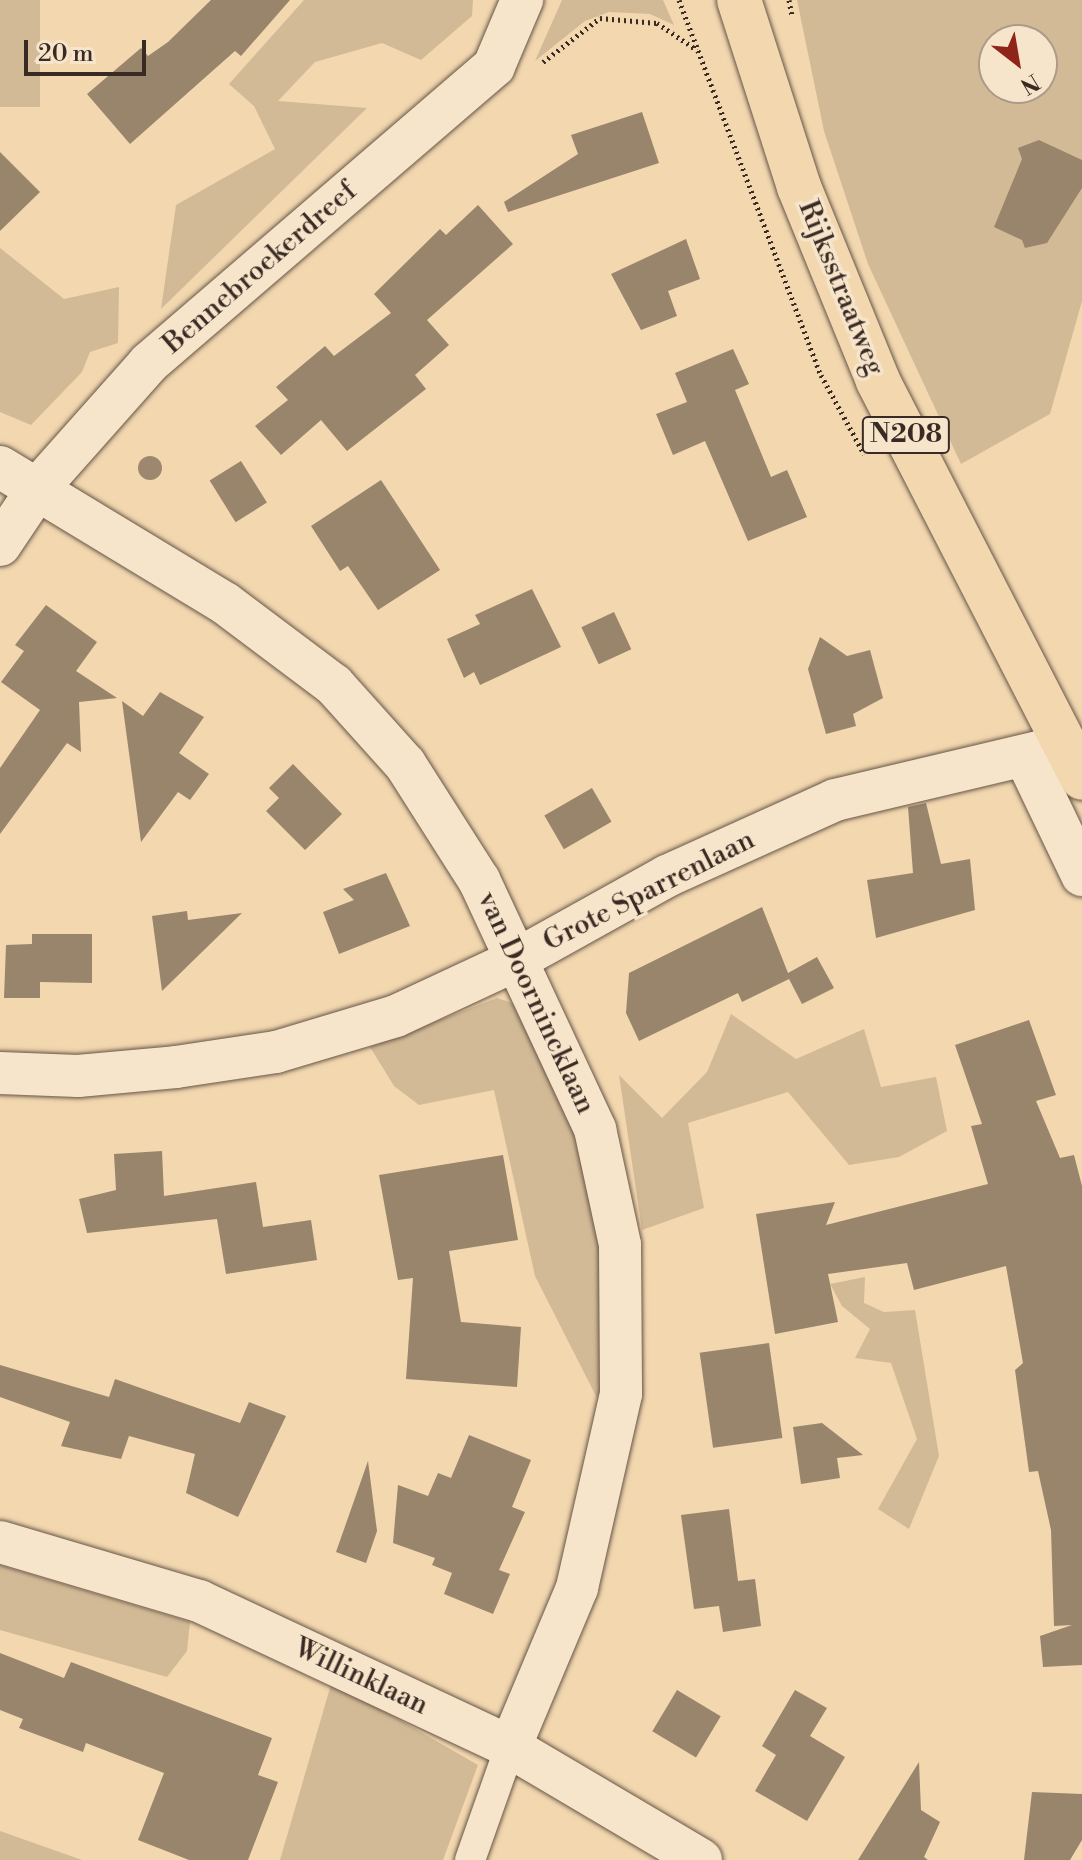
<!DOCTYPE html>
<style>
body{margin:0}
#map{position:relative;width:1082px;height:1860px;overflow:hidden;background:#f2d7af;font-family:"Libre Bodoni",serif}
div>[style]{position:absolute}
.green>*{inset:0;background:#d3ba97;transform-origin:0 0}
.building>*{inset:0;background:#99846c;transform-origin:0 0}
.path>*{height:5px;margin-top:-2.5px;transform-origin:0;background:repeating-linear-gradient(90deg,#392b24 0 2px,transparent 0 6px)}
.roads{filter:drop-shadow(0 0 2px #675647) drop-shadow(0 0 2px #675647)}
.pedestrian>*{height:30px;margin:-15px;padding:0 15px;transform-origin:15px;border-radius:15px;background:#f7e5cb}
.minor>*{height:42px;margin:-21px;padding:0 21px;transform-origin:21px;border-radius:21px;background:#f7e5cb}
.primary>*{height:44px;margin:-22px;padding:0 22px;transform-origin:22px;border-radius:22px;background:#f2d7af}
.trees>*{width:24px;height:24px;margin:-12px;border-radius:50%;background:#9d886f}
span{translate:-50% -50%;white-space:nowrap;text-align:center;line-height:1.15;-webkit-text-stroke:7px #f7e5cb;paint-order:stroke}
.shield-label span{padding:2px 6px;background:#f7e5cb;border:2px solid;border-radius:6px;-webkit-text-stroke-width:0}
.shield-label{font-size:26px;color:#392b24;font-weight:700}
.street-label{font-size:28px;color:#392b24}
.north{position:absolute;left:978px;top:24px;width:80px;height:80px;box-sizing:border-box;background:#f7e5cb;border:2px solid #ab9b88;border-radius:50%;rotate:149deg;font-size:22px;font-weight:700;line-height:32px;text-align:center;color:#392b24}
.north::after{content:'';display:block;margin:auto;width:28px;height:36px;background:#8f2418;clip-path:polygon(50% 0,100% 100%,50% 72%,0 100%)}
.scale{position:absolute;left:24px;top:40px;width:122px;height:36px;box-sizing:border-box;border:4px solid #392b24;border-top:0;padding-left:10px;font-size:24px;line-height:28px;white-space:nowrap;color:#392b24;-webkit-text-stroke:6px #f7e5cb;paint-order:stroke}
</style>
<div id="map">
<div class="green">
<i style="left:0;top:0;width:40px;height:107px"></i>
<i style="clip-path:polygon(304px 0,473px 0,472px 16px,421px 60px,382px 43px,315px 62px,278px 101px,367px 108px,161px 309px,176px 205px,275px 149px,254px 106px,229px 84px)"></i>
<i style="clip-path:polygon(562px 0,663px 0,674px 25px,650px 14px,609px 12px,585px 21px,535px 61px)"></i>
<i style="clip-path:polygon(evenodd,797px 0,1082px 0,1082px 301px,1050px 414px,961px 464px,868px 264px,824px 131px,797px 0,994px 40px,1042px 40px,1042px 88px,994px 88px,994px 40px)"></i>
<i style="clip-path:polygon(0 248px,64px 299px,119px 287px,118px 343px,90px 352px,82px 372px,31px 425px,0 412px)"></i>
<i style="clip-path:polygon(497px 998px,521px 1006px,584px 1143px,602px 1253px,609px 1358px,597px 1398px,535px 1276px,494px 1090px,419px 1105px,394px 1086px,370px 1047px)"></i>
<i style="clip-path:polygon(731px 1014px,796px 1059px,864px 1029px,881px 1087px,936px 1077px,947px 1131px,899px 1157px,849px 1165px,788px 1092px,688px 1123px,704px 1208px,642px 1230px,619px 1075px,662px 1118px,707px 1072px)"></i>
<i style="clip-path:polygon(865px 1277px,864px 1303px,884px 1312px,915px 1310px,939px 1456px,909px 1529px,878px 1509px,917px 1439px,891px 1363px,855px 1358px,870px 1329px,842px 1306px,830px 1284px)"></i>
<i style="clip-path:polygon(0 1565px,190px 1622px,187px 1651px,167px 1677px,0 1630px)"></i>
<i style="clip-path:polygon(332px 1681px,478px 1765px,443px 1860px,280px 1860px)"></i>
<i style="clip-path:polygon(0 1831px,82px 1860px,0 1860px)"></i>
</div>
<div class="building">
<i style="clip-path:polygon(211px 0,290px 0,241px 56px,235px 51px,130px 144px,87px 94px,141px 48px,148px 56px,168px 42px)"></i>
<i style="clip-path:polygon(642px 112px,659px 163px,508px 212px,504px 202px,578px 154px,571px 135px)"></i>
<i style="clip-path:polygon(1039px 140px,1082px 160px,1082px 188px,1047px 243px,1025px 248px,1022px 240px,994px 227px,1022px 159px,1018px 148px)"></i>
<i style="clip-path:polygon(0 152px,40px 192px,0 231px)"></i>
<i style="clip-path:polygon(478px 205px,513px 244px,427px 320px,449px 345px,415px 375px,426px 389px,347px 451px,321px 420px,281px 455px,255px 426px,288px 400px,276px 387px,325px 346px,334px 356px,391px 313px,374px 294px,440px 229px,446px 235px)"></i>
<i style="clip-path:polygon(686px 239px,700px 279px,668px 291px,677px 316px,641px 330px,611px 274px)"></i>
<i style="clip-path:polygon(733px 349px,749px 384px,735px 390px,771px 477px,787px 470px,807px 517px,748px 541px,705px 441px,673px 455px,656px 414px,687px 402px,675px 373px)"></i>
<i style="left:241px;top:461px;width:49px;height:37px;rotate:58deg"></i>
<i style="clip-path:polygon(381px 480px,440px 570px,378px 610px,348px 566px,340px 571px,311px 526px)"></i>
<i style="clip-path:polygon(532px 589px,561px 647px,480px 685px,474px 672px,464px 678px,447px 639px,480px 624px,475px 615px)"></i>
<i style="clip-path:polygon(46px 605px,97px 642px,76px 671px,117px 698px,79px 702px,81px 752px,67px 743px,0 834px,0 768px,40px 710px,1px 682px,24px 651px,15px 645px)"></i>
<i style="left:614px;top:612px;width:41px;height:36px;rotate:65deg"></i>
<i style="clip-path:polygon(820px 637px,847px 656px,870px 650px,883px 698px,853px 714px,856px 726px,826px 734px,808px 669px)"></i>
<i style="clip-path:polygon(160px 692px,204px 717px,179px 753px,209px 774px,190px 800px,178px 792px,141px 842px,122px 701px,143px 716px)"></i>
<i style="clip-path:polygon(293px 764px,342px 814px,305px 850px,266px 811px,279px 798px,269px 788px)"></i>
<i style="left:592px;top:788px;width:39px;height:55px;rotate:60deg"></i>
<i style="clip-path:polygon(926px 803px,941px 864px,970px 859px,975px 910px,876px 938px,867px 880px,913px 873px,908px 807px)"></i>
<i style="clip-path:polygon(386px 873px,410px 926px,339px 954px,323px 912px,354px 900px,343px 889px)"></i>
<i style="clip-path:polygon(762px 907px,788px 973px,817px 957px,834px 988px,802px 1004px,789px 979px,742px 1002px,738px 993px,639px 1041px,626px 1013px,629px 973px)"></i>
<i style="clip-path:polygon(187px 911px,188px 920px,242px 913px,162px 991px,152px 916px)"></i>
<i style="clip-path:polygon(32px 934px,92px 934px,92px 983px,40px 982px,40px 998px,4px 998px,6px 945px,32px 944px)"></i>
<i style="clip-path:polygon(1029px 1020px,1056px 1095px,1036px 1101px,1060px 1158px,1074px 1155px,1082px 1186px,1082px 1665px,1043px 1667px,1040px 1636px,1072px 1625px,1054px 1626px,1051px 1530px,1038px 1471px,1029px 1472px,1015px 1370px,1023px 1363px,1006px 1266px,914px 1290px,907px 1263px,828px 1274px,838px 1322px,775px 1334px,756px 1214px,835px 1202px,826px 1225px,988px 1184px,971px 1126px,982px 1124px,955px 1045px)"></i>
<i style="clip-path:polygon(162px 1151px,164px 1196px,256px 1182px,263px 1227px,311px 1220px,317px 1260px,226px 1274px,217px 1219px,87px 1233px,79px 1199px,116px 1190px,114px 1154px)"></i>
<i style="clip-path:polygon(503px 1155px,518px 1240px,449px 1251px,461px 1322px,521px 1327px,517px 1387px,406px 1379px,413px 1278px,398px 1280px,379px 1175px)"></i>
<i style="left:769px;top:1343px;width:96px;height:70px;rotate:82deg"></i>
<i style="clip-path:polygon(0 1365px,109px 1397px,115px 1379px,240px 1423px,249px 1402px,286px 1416px,238px 1517px,186px 1493px,195px 1454px,129px 1436px,121px 1459px,61px 1446px,70px 1422px,0 1397px)"></i>
<i style="clip-path:polygon(822px 1423px,863px 1455px,837px 1458px,840px 1478px,801px 1484px,793px 1427px)"></i>
<i style="clip-path:polygon(469px 1435px,531px 1460px,512px 1507px,525px 1512px,499px 1570px,510px 1574px,493px 1614px,444px 1594px,452px 1573px,432px 1565px,435px 1558px,393px 1543px,398px 1485px,428px 1496px,438px 1473px,451px 1478px)"></i>
<i style="clip-path:polygon(368px 1461px,377px 1531px,366px 1563px,336px 1552px)"></i>
<i style="clip-path:polygon(729px 1509px,738px 1581px,755px 1579px,761px 1626px,723px 1632px,719px 1606px,694px 1609px,681px 1515px)"></i>
<i style="clip-path:polygon(0 1653px,64px 1678px,71px 1662px,272px 1738px,258px 1775px,278px 1782px,248px 1860px,189px 1860px,138px 1840px,164px 1773px,86px 1743px,83px 1752px,19px 1728px,23px 1719px,0 1710px)"></i>
<i style="left:677px;top:1690px;width:51px;height:48px;rotate:31deg"></i>
<i style="clip-path:polygon(795px 1690px,827px 1708px,810px 1736px,845px 1757px,807px 1821px,755px 1791px,776px 1755px,762px 1746px)"></i>
<i style="clip-path:polygon(919px 1762px,921px 1810px,940px 1822px,924px 1857px,928px 1860px,858px 1860px)"></i>
<i style="clip-path:polygon(1032px 1792px,1082px 1794px,1082px 1840px,1070px 1860px,1024px 1860px)"></i>
</div>
<div class="path">
<i style="left:679px;top:0;width:401px;rotate:69.3deg"></i>
<i style="left:821px;top:375px;width:90px;rotate:61.4deg"></i>
<i style="left:789px;top:0;width:16px;rotate:79deg"></i>
<i style="left:543px;top:62px;width:72px;rotate:-37.7deg"></i>
<i style="left:600px;top:18px;width:57px;rotate:5deg"></i>
<i style="left:657px;top:23px;width:48px;rotate:34deg"></i>
</div>
<div class="roads">
<div class="pedestrian">
<i style="left:470px;top:1860px;width:120px;rotate:-70.5deg"></i>
</div>
<div class="minor">
<i style="left:0;top:467px;width:264px;rotate:31.2deg"></i>
<i style="left:226px;top:604px;width:135px;rotate:36.9deg"></i>
<i style="left:334px;top:685px;width:106px;rotate:48.1deg"></i>
<i style="left:405px;top:764px;width:138px;rotate:57.5deg"></i>
<i style="left:479px;top:880px;width:275px;rotate:65deg"></i>
<i style="left:595px;top:1129px;width:119px;rotate:77.8deg"></i>
<i style="left:620px;top:1245px;width:149px;rotate:89.6deg"></i>
<i style="left:621px;top:1394px;width:199px;rotate:102.8deg"></i>
<i style="left:577px;top:1588px;width:173px;rotate:112.8deg"></i>
<i style="left:0;top:545px;width:70px;rotate:-56.1deg"></i>
<i style="left:39px;top:487px;width:166px;rotate:-48.4deg"></i>
<i style="left:149px;top:363px;width:455px;rotate:-40.7deg"></i>
<i style="left:494px;top:66px;width:72px;rotate:-67deg"></i>
<i style="left:1026px;top:758px;width:130px;rotate:64.4deg"></i>
<i style="left:0;top:1073px;width:78px;rotate:2.2deg"></i>
<i style="left:78px;top:1076px;width:98px;rotate:-5.2deg"></i>
<i style="left:176px;top:1067px;width:101px;rotate:-8.5deg"></i>
<i style="left:276px;top:1052px;width:125px;rotate:-16.7deg"></i>
<i style="left:396px;top:1016px;width:135px;rotate:-25deg"></i>
<i style="left:518px;top:959px;width:171px;rotate:-29.1deg"></i>
<i style="left:667px;top:876px;width:184px;rotate:-24.3deg"></i>
<i style="left:835px;top:800px;width:238px;rotate:-13.3deg"></i>
<i style="left:0;top:1542px;width:208px;rotate:16.5deg"></i>
<i style="left:199px;top:1601px;width:344px;rotate:25.1deg"></i>
<i style="left:510px;top:1747px;width:222px;rotate:30.6deg"></i>
</div>
<div class="primary">
<i style="left:739px;top:0;width:196px;rotate:72.2deg"></i>
<i style="left:799px;top:187px;width:209px;rotate:67.8deg"></i>
<i style="left:878px;top:381px;width:446px;rotate:62.8deg"></i>
</div>
</div>
<div class="trees">
<i style="left:150px;top:468px"></i>
</div>
<div class="shield-label">
<span style="left:906px;top:435px">N208</span>
</div>
<div class="street-label">
<span style="left:260px;top:268px;rotate:-41deg">Bennebroekerdreef</span>
<span style="left:841px;top:288px;rotate:68deg">Rijksstraatweg</span>
<span style="left:649px;top:891px;rotate:-27deg">Grote Sparrenlaan</span>
<span style="left:536px;top:1003px;rotate:65deg">van Doornincklaan</span>
<span style="left:361px;top:1677px;rotate:25deg">Willinklaan</span>
</div>
<div class="north">N</div>
<div class="scale">20 m</div>
</div>
